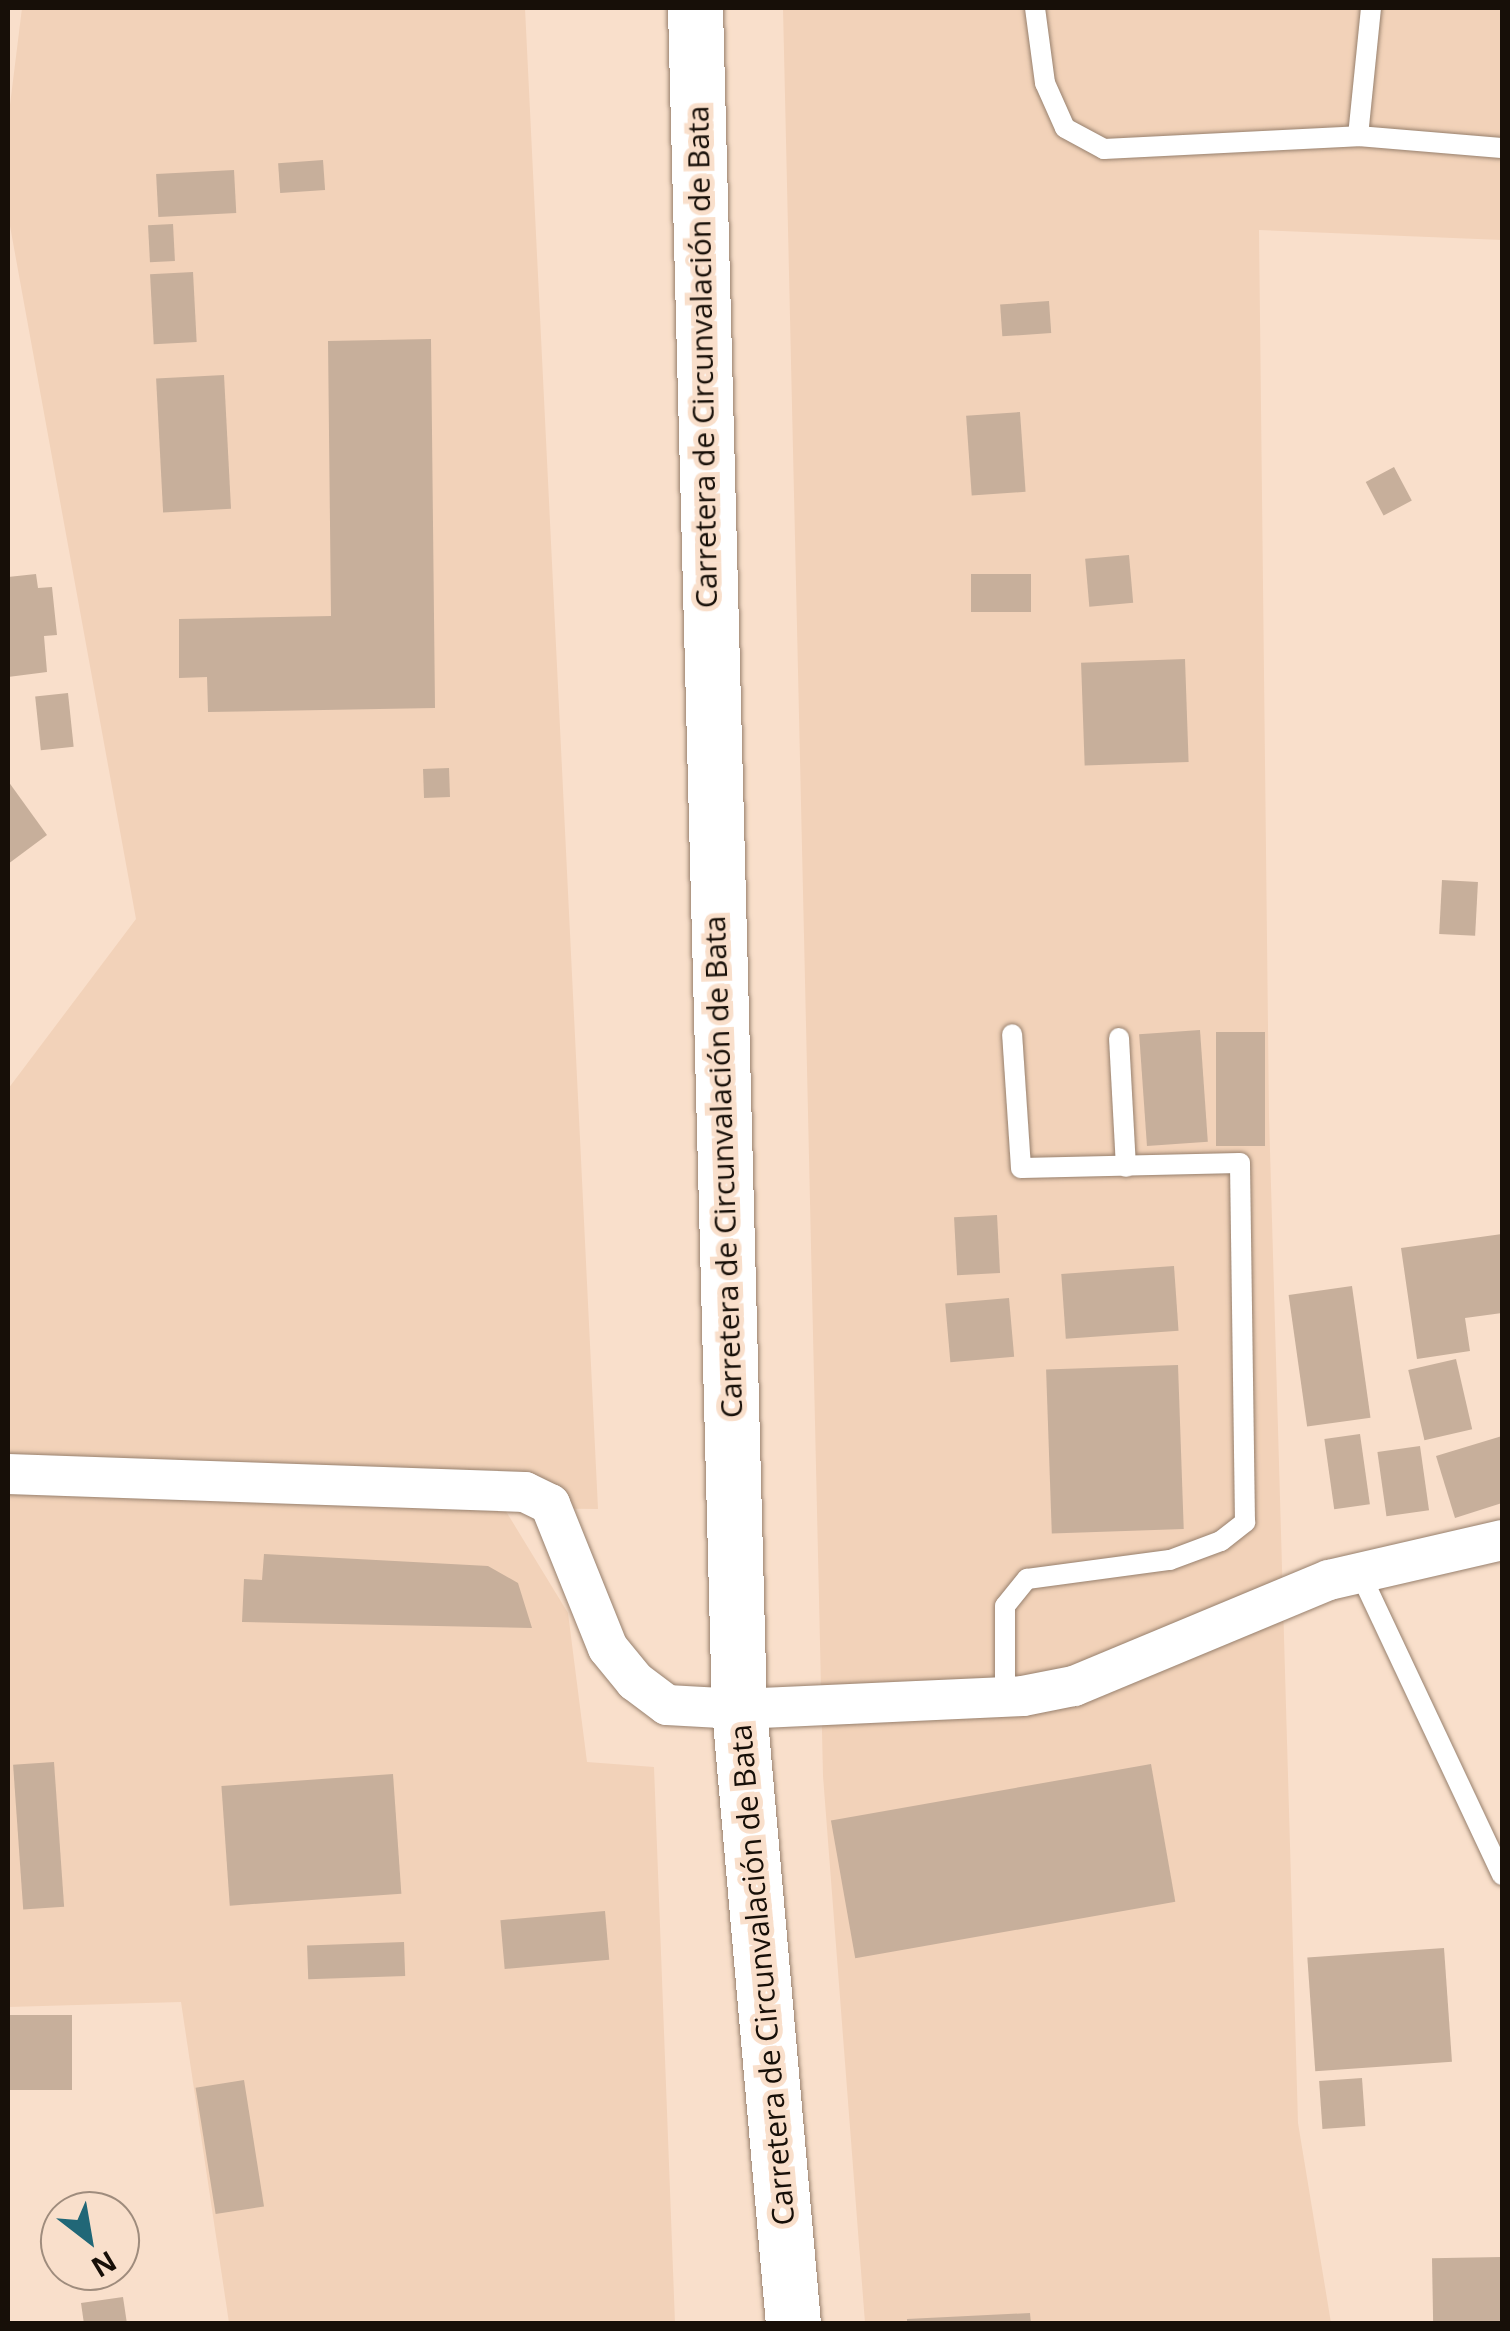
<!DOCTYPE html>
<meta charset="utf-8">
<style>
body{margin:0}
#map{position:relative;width:1510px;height:2331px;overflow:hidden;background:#f9dfcb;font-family:"Open Sans",sans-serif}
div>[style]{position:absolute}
.built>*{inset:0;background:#f2d2b9}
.building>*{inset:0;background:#c7af9b;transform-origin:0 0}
.roads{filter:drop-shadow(0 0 2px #97806d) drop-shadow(0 0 2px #97806d)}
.lane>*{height:20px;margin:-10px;padding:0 10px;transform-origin:10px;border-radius:10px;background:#fff}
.street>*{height:40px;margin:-20px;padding:0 20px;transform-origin:20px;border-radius:20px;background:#fff}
.primary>*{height:55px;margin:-27.5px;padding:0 27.5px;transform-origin:27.5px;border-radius:27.5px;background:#fff}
span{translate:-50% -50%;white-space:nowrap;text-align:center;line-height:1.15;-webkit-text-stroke:10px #f9dfcb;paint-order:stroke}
.street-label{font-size:30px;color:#170f08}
.frame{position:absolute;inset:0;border:10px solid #170f08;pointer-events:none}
.north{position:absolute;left:40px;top:2191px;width:100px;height:100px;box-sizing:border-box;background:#f9dfcb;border:2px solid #9f8c7d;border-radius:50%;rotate:149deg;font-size:28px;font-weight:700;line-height:40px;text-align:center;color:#170f08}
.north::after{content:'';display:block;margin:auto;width:35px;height:45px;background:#216777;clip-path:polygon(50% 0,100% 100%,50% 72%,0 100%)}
</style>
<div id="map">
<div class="built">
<i style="clip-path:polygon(22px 8px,525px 8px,598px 1509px,504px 1508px,568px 1613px,587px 1762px,654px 1767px,675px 2323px,229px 2323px,181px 2002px,8px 2007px,8px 1089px,136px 919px,8px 215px,8px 121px)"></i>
<i style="clip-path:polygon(783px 8px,1502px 8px,1502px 240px,1259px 230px,1269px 1116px,1298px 2123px,1331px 2323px,865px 2323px,823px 1776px)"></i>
</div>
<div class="building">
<i style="left:323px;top:160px;width:30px;height:45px;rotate:86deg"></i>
<i style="left:234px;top:170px;width:43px;height:78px;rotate:87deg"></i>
<i style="left:173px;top:224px;width:37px;height:25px;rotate:87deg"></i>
<i style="left:193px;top:272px;width:70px;height:43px;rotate:87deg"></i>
<i style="left:1049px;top:301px;width:32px;height:49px;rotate:86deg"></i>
<i style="clip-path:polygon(431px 339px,435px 708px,208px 712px,207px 677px,179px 678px,179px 619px,331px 616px,328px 341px)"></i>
<i style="left:224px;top:375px;width:134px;height:68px;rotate:87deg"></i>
<i style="left:1020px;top:412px;width:80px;height:54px;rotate:86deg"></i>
<i style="left:1394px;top:467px;width:38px;height:32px;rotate:62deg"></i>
<i style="left:1129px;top:555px;width:48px;height:44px;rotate:85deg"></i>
<i style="clip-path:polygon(36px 574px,38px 588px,52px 587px,57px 635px,44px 636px,47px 672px,8px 677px,8px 577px)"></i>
<i style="left:971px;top:574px;width:60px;height:38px"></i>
<i style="left:1185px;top:659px;width:103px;height:104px;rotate:88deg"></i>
<i style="left:68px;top:693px;width:54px;height:33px;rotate:84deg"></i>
<i style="left:449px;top:768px;width:29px;height:26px;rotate:88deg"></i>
<i style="clip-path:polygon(8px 781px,47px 835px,8px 864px)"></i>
<i style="left:1442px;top:880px;width:36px;height:54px;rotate:3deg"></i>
<i style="left:1200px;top:1030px;width:112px;height:61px;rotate:86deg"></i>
<i style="left:1216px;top:1032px;width:49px;height:114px"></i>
<i style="left:997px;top:1215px;width:58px;height:43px;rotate:87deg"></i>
<i style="clip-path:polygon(1502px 1234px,1502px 1313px,1465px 1318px,1470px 1351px,1417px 1359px,1401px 1248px)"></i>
<i style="left:1174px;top:1266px;width:65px;height:113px;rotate:86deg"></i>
<i style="left:1352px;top:1286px;width:133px;height:64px;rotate:82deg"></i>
<i style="left:1009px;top:1298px;width:59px;height:64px;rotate:85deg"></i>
<i style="left:1456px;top:1359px;width:72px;height:49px;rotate:77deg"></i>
<i style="left:1178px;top:1365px;width:164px;height:132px;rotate:88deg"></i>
<i style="left:1360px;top:1434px;width:71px;height:36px;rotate:82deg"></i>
<i style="clip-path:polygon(1502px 1436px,1502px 1503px,1455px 1518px,1436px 1456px)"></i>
<i style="left:1420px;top:1446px;width:65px;height:43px;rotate:82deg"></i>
<i style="clip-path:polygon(264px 1554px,488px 1566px,518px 1583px,532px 1628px,242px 1622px,244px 1579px,262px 1580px)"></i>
<i style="left:54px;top:1762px;width:145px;height:41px;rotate:86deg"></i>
<i style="left:1151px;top:1764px;width:140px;height:325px;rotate:80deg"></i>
<i style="left:393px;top:1774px;width:120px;height:172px;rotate:86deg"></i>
<i style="left:605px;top:1911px;width:49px;height:105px;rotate:85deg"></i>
<i style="left:404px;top:1942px;width:34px;height:97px;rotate:88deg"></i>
<i style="left:1444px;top:1948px;width:114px;height:137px;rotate:86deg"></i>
<i style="left:72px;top:2015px;width:75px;height:64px;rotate:90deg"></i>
<i style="left:1362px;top:2078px;width:48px;height:43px;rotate:86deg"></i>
<i style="left:244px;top:2080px;width:128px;height:49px;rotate:81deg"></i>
<i style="left:1501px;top:2257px;width:67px;height:69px;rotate:89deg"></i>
<i style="clip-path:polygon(123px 2297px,127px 2324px,84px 2324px,81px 2303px)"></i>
<i style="clip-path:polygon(1030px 2313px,1031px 2324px,907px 2324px,907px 2319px)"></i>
</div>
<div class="roads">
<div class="lane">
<i style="left:1035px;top:8px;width:76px;rotate:82.4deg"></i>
<i style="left:1045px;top:83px;width:49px;rotate:66deg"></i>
<i style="left:1065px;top:128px;width:44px;rotate:28.3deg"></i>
<i style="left:1104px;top:149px;width:254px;rotate:-2.9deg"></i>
<i style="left:1358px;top:136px;width:144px;rotate:4.8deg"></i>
<i style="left:1358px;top:136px;width:129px;rotate:-84.2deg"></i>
<i style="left:1119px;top:1038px;width:129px;rotate:86.9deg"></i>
<i style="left:1359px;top:1571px;width:336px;rotate:64.8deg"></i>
<i style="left:1005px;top:1696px;width:90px;rotate:-90deg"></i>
<i style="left:1005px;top:1606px;width:35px;rotate:-51deg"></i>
<i style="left:1027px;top:1579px;width:144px;rotate:-7.6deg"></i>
<i style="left:1170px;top:1560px;width:54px;rotate:-20.4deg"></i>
<i style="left:1221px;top:1541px;width:31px;rotate:-38deg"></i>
<i style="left:1245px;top:1522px;width:359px;rotate:-90.8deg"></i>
<i style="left:1240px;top:1163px;width:219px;rotate:178.7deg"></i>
<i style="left:1021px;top:1168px;width:134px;rotate:-93.8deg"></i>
</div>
<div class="street">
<i style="left:8px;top:1474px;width:517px;rotate:1.99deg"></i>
<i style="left:525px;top:1492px;width:28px;rotate:26deg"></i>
<i style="left:550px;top:1504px;width:155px;rotate:68.1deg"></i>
<i style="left:608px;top:1648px;width:43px;rotate:50.7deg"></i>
<i style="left:635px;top:1681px;width:40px;rotate:37deg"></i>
<i style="left:667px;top:1705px;width:72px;rotate:3.2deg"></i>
<i style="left:739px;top:1709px;width:284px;rotate:-2.6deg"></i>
<i style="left:1023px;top:1696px;width:52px;rotate:-11.1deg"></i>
<i style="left:1074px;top:1686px;width:276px;rotate:-22.6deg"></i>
<i style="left:1329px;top:1580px;width:178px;rotate:-13deg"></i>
</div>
<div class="primary">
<i style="left:695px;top:8px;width:1702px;rotate:88.52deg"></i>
<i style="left:739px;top:1709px;width:617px;rotate:84.98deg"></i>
</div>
</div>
<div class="street-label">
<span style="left:702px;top:357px;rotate:-91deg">Carretera de Circunvalación de Bata</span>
<span style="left:723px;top:1167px;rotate:-92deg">Carretera de Circunvalación de Bata</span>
<span style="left:762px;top:1975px;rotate:-95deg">Carretera de Circunvalación de Bata</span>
</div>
<div class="frame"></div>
<div class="north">N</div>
</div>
